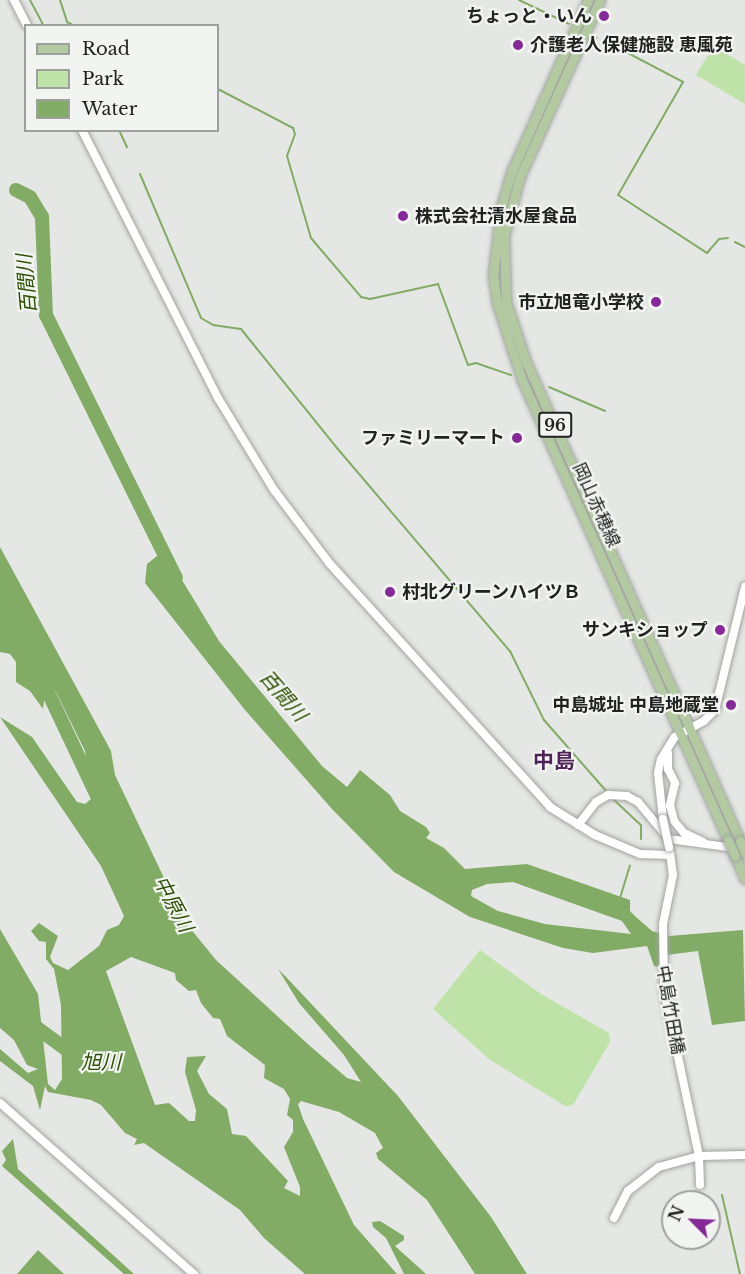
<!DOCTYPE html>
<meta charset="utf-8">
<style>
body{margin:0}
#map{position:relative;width:745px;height:1274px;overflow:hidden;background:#e5e7e4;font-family:"Libre Baskerville","Noto Sans JP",serif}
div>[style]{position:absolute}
.green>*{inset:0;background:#bfe2a9}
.water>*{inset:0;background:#82ab66}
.stream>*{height:2px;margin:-1px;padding:0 1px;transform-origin:1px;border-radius:1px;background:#82ab66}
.river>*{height:14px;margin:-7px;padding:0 7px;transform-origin:7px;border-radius:7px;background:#82ab66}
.roads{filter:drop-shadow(0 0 2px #a1a3a0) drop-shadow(0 0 2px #a1a3a0)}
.tertiary>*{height:8px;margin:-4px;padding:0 4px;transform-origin:4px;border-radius:4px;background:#fff}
.primary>*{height:9px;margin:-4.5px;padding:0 4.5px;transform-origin:4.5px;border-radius:4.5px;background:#b2c9a2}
.bridges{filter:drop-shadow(0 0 2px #a1a3a0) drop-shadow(0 0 2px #a1a3a0)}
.tertiary-bridge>*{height:8px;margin:-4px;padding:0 4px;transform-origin:4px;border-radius:4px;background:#fff}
.primary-bridge>*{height:9px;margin:-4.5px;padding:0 4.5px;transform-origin:4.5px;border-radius:4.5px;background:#b2c9a2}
.dots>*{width:16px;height:16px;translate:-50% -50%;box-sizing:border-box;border:3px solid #f2f4f1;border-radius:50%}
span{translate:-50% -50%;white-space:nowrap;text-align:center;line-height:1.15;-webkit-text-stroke:4.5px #f2f4f1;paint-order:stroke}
.shield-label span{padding:2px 4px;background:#f2f4f1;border:2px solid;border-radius:4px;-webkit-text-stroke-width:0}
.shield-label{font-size:16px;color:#212221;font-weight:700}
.poi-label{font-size:18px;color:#212221;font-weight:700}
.right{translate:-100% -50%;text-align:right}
.left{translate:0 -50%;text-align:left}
.street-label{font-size:18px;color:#212221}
.water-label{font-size:20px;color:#2c5003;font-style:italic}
.quarter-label{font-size:21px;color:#4f2458;font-weight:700}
.legend{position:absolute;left:24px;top:24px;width:195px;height:108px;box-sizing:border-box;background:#f2f4f1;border:2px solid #9ea09e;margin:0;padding:8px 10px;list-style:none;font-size:18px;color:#212221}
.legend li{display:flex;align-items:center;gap:12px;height:30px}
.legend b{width:30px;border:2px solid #9ea09e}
.north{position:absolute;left:661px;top:1190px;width:60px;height:60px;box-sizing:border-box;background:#f2f4f1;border:2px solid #9ea09e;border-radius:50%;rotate:294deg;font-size:16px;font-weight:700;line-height:24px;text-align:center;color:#212221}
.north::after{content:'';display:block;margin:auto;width:21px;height:27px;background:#842996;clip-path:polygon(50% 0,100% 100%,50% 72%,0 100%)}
</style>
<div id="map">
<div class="green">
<i style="clip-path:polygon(713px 46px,745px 65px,745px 104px,696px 75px)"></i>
<i style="clip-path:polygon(480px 950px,541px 994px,609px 1033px,610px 1042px,573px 1105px,565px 1106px,490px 1060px,433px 1009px)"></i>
</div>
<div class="water">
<i style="clip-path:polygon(evenodd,0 547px,111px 751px,115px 775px,185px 922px,216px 960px,310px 1046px,347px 1078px,361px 1082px,344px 1055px,299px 1003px,278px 969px,286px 977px,398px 1096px,491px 1217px,527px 1274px,475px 1274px,427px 1200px,378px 1159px,376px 1153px,383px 1148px,375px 1133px,339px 1112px,301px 1101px,298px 1104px,303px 1119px,354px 1225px,397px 1274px,305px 1274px,264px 1238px,240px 1210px,144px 1143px,134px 1145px,137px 1139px,125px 1133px,101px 1105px,91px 1100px,48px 1092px,45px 1086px,40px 1110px,33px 1086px,0 1061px,0 1049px,28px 1073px,38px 1069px,27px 1065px,14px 1040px,0 1028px,0 929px,38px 994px,48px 1084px,55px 1090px,62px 1079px,61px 1005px,54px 969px,46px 959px,46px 942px,39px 941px,31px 931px,39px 923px,58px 936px,50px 957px,53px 963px,68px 970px,99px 946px,107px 930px,119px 925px,124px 916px,101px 866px,0 717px,32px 737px,77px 802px,85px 804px,92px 798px,85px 751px,55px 690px,46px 684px,43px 709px,30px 691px,16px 682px,16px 662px,10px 654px,0 652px,0 547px,131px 957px,175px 973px,176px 980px,189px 991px,196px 990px,201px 1003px,213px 1018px,220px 1019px,227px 1036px,265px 1065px,264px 1078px,284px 1089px,290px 1099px,287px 1115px,293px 1120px,293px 1132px,284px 1147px,300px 1187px,300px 1196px,284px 1188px,288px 1181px,246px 1136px,232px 1134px,227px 1109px,209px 1094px,197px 1071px,206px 1056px,187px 1057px,185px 1072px,196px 1110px,195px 1121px,189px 1121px,169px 1103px,155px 1105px,106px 971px,131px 957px)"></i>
<i style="clip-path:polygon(evenodd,157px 556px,164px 563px,171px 562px,219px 641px,322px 766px,347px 787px,360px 770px,390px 795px,400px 811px,426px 827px,430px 833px,426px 838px,444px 848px,465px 869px,527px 864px,630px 900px,630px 911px,636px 917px,652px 931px,669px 936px,743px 930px,745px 1021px,712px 1025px,698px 951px,666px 955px,659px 967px,654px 966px,647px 946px,593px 953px,563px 948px,470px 917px,394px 872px,332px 809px,245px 710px,145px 583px,147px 564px,157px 556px,513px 882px,622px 921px,631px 934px,545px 924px,498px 911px,471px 896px,472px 890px,487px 884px,513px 882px)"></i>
<i style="clip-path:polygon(13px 1139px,18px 1169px,134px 1274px,124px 1274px,2px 1166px,6px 1160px,2px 1151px)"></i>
<i style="clip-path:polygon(380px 1221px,404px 1236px,404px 1240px,395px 1246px,426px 1274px,404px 1274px,386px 1238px,373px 1227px,372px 1222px)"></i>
<i style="clip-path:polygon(38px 1250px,64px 1274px,17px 1274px)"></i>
</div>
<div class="stream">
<i style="left:30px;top:0;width:30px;rotate:62deg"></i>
<i style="left:60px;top:0;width:23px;rotate:72deg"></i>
<i style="left:67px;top:22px;width:9px;rotate:27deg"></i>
<i style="left:519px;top:0;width:55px;rotate:25.6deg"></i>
<i style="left:592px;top:36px;width:5px;rotate:22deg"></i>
<i style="left:605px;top:41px;width:88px;rotate:27.7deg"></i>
<i style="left:683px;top:82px;width:130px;rotate:119.9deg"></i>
<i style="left:618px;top:195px;width:106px;rotate:33.1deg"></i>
<i style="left:707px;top:253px;width:18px;rotate:-49deg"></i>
<i style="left:719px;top:239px;width:9px;rotate:-6deg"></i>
<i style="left:218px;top:89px;width:85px;rotate:27.5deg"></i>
<i style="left:293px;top:128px;width:6px;rotate:72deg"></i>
<i style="left:295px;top:134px;width:23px;rotate:110deg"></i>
<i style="left:287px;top:156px;width:85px;rotate:73.7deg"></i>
<i style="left:311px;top:238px;width:77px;rotate:49.7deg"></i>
<i style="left:361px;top:297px;width:9px;rotate:13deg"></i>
<i style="left:370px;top:299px;width:70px;rotate:-12.4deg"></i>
<i style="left:438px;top:284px;width:86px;rotate:69.7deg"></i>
<i style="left:468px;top:365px;width:8px;rotate:-14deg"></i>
<i style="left:476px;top:363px;width:37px;rotate:19deg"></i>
<i style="left:119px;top:130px;width:19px;rotate:65deg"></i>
<i style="left:140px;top:174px;width:156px;rotate:67deg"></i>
<i style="left:201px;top:318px;width:14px;rotate:30deg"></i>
<i style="left:213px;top:325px;width:28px;rotate:8deg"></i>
<i style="left:241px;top:329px;width:153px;rotate:51.1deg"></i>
<i style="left:337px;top:448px;width:267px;rotate:49.6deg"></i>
<i style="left:510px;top:651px;width:77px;rotate:63.8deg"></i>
<i style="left:544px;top:720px;width:96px;rotate:48.8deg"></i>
<i style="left:735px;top:242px;width:11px;rotate:27deg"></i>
<i style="left:549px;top:387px;width:61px;rotate:23.2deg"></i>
<i style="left:613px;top:799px;width:38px;rotate:43deg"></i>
<i style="left:641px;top:825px;width:14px;rotate:90deg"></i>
<i style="left:620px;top:898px;width:34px;rotate:-73deg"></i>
<i style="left:722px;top:1195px;width:81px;rotate:77.2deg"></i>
</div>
<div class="river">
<i style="left:16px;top:190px;width:16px;rotate:27deg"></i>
<i style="left:30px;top:197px;width:23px;rotate:59deg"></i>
<i style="left:42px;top:217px;width:98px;rotate:87.7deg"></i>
<i style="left:46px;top:315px;width:293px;rotate:63.7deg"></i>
<i style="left:38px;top:671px;width:143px;rotate:64.7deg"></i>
<i style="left:29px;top:1022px;width:61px;rotate:36.3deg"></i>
</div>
<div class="roads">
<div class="tertiary">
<i style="left:14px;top:0;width:29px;rotate:63deg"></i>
<i style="left:82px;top:130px;width:301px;rotate:63.1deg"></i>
<i style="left:218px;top:398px;width:108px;rotate:58.7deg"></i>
<i style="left:274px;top:490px;width:93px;rotate:52.9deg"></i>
<i style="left:330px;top:564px;width:328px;rotate:47.8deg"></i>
<i style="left:550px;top:807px;width:53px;rotate:31.9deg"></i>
<i style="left:595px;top:835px;width:49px;rotate:22.9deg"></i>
<i style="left:640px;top:854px;width:30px;rotate:2deg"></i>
<i style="left:668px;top:753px;width:16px;rotate:90deg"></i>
<i style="left:668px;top:769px;width:16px;rotate:63deg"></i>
<i style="left:675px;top:783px;width:23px;rotate:103deg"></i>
<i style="left:670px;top:805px;width:16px;rotate:76deg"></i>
<i style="left:674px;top:821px;width:16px;rotate:50deg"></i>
<i style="left:684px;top:833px;width:21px;rotate:25deg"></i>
<i style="left:663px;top:819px;width:46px;rotate:-96.2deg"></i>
<i style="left:658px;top:773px;width:14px;rotate:-78deg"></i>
<i style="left:661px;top:759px;width:26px;rotate:-58deg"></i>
<i style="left:675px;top:737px;width:33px;rotate:-29deg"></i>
<i style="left:704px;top:721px;width:16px;rotate:-45deg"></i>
<i style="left:715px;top:710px;width:127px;rotate:-76.3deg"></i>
<i style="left:578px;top:825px;width:29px;rotate:-52deg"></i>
<i style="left:596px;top:802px;width:14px;rotate:-30deg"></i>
<i style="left:608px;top:795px;width:19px;rotate:3deg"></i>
<i style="left:627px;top:796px;width:13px;rotate:29deg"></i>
<i style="left:638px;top:802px;width:48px;rotate:50deg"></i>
<i style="left:669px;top:839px;width:67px;rotate:7.8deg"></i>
<i style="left:670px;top:852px;width:23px;rotate:83deg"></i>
<i style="left:673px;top:875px;width:50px;rotate:101.5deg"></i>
<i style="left:663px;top:924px;width:66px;rotate:89.1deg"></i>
<i style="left:664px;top:990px;width:170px;rotate:78.1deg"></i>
<i style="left:699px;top:1156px;width:29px;rotate:88deg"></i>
<i style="left:0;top:1103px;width:259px;rotate:41.4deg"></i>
<i style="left:614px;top:1218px;width:30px;rotate:-63deg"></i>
<i style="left:628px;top:1191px;width:39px;rotate:-38deg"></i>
<i style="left:659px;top:1167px;width:41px;rotate:-15.4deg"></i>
<i style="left:699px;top:1156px;width:46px;rotate:-1.2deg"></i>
</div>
<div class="primary">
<i style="left:588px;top:0;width:189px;rotate:114deg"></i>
<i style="left:511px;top:173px;width:35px;rotate:106deg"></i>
<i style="left:501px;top:207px;width:68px;rotate:96.7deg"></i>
<i style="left:493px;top:275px;width:28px;rotate:82deg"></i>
<i style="left:497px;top:303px;width:81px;rotate:72deg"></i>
<i style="left:522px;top:380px;width:504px;rotate:65.88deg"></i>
<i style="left:600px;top:0;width:193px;rotate:114.4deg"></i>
<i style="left:520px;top:176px;width:62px;rotate:104.9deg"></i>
<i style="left:504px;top:236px;width:66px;rotate:88.3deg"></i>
<i style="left:506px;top:302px;width:63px;rotate:71.6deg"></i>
<i style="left:526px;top:362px;width:525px;rotate:65.93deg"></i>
<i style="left:735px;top:856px;width:25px;rotate:67deg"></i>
</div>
</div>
<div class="bridges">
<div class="tertiary-bridge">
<i style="left:663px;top:819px;width:29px;rotate:78deg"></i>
</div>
<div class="primary-bridge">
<i style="left:728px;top:840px;width:17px;rotate:66deg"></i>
<i style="left:740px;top:841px;width:13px;rotate:67deg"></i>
</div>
</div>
<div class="dots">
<i style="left:604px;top:16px;background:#842996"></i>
<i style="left:518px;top:45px;background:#842996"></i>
<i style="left:403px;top:216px;background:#842996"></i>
<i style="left:656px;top:302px;background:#842996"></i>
<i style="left:517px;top:438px;background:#842996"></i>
<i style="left:390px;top:592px;background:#842996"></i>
<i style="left:720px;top:630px;background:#842996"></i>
<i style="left:731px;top:705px;background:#842996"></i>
</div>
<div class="shield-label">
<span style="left:555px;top:425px">96</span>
</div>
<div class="poi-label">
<span class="right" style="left:592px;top:16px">ちょっと・いん</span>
<span class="left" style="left:530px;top:45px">介護老人保健施設 恵風苑</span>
<span class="left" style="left:415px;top:216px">株式会社清水屋食品</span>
<span class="right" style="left:644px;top:302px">市立旭竜小学校</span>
<span class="right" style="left:505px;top:438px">ファミリーマート</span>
<span class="left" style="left:402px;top:592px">村北グリーンハイツＢ</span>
<span class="right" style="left:708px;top:630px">サンキショップ</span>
<span class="right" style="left:719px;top:705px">中島城址 中島地蔵堂</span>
</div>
<div class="street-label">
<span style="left:596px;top:505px;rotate:66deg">岡山赤穂線</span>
<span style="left:670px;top:1010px;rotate:80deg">中島竹田橋</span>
</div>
<div class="water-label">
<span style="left:27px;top:284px;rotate:-95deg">百間川</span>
<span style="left:283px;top:696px;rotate:49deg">百間川</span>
<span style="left:173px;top:904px;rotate:62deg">中原川</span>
<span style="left:101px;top:1062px">旭川</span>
</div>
<div class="quarter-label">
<span style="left:554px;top:761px">中島</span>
</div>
<ul class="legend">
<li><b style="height:8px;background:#b2c9a2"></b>Road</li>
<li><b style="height:16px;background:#bfe2a9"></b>Park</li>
<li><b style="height:16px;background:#82ab66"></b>Water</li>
</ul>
<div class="north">N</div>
</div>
